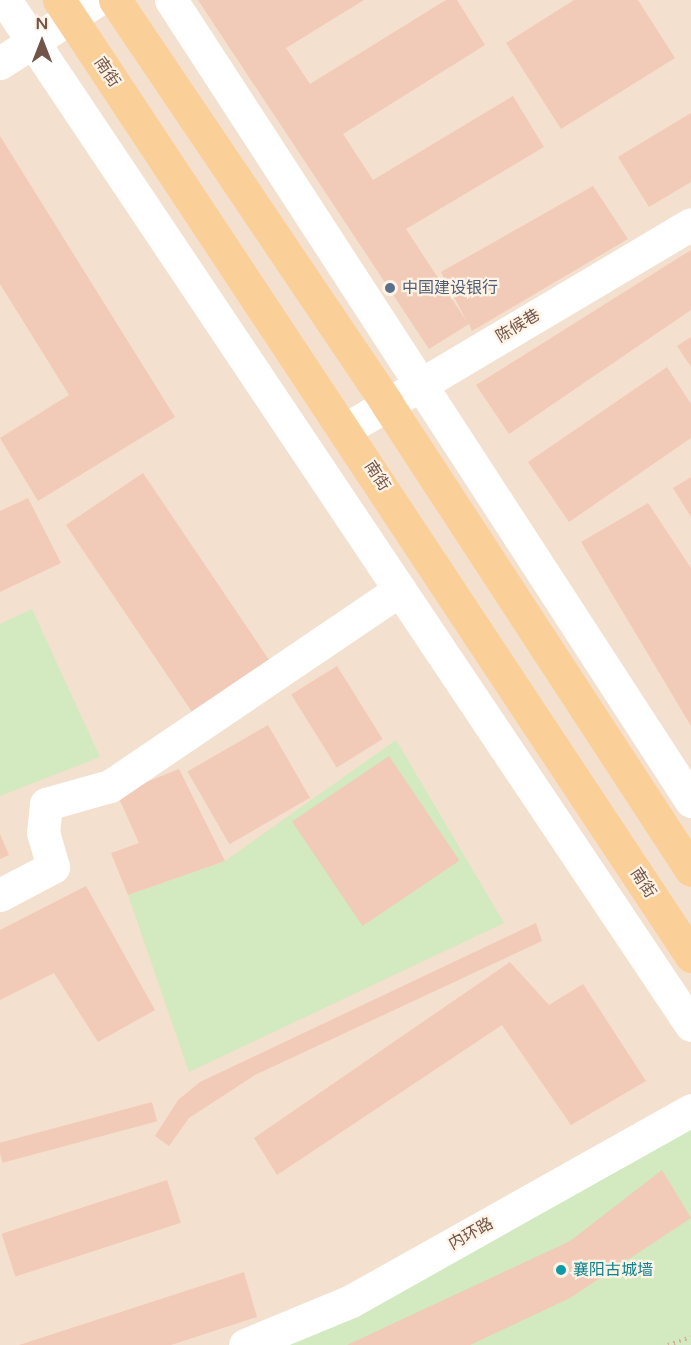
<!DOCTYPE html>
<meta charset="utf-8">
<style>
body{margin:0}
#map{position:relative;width:691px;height:1345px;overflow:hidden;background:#fcefe0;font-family:"Varela Round","Noto Sans SC",sans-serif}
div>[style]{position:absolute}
.residential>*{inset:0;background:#f4e0ce}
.green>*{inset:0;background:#d3e9bf}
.building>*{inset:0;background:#f1cbb8;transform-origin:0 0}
.path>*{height:4px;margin-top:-2px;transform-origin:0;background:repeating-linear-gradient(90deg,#d6ae9b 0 1.5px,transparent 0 6px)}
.minor>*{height:33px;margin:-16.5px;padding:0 16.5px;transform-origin:16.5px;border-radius:16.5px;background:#fff}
.major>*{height:33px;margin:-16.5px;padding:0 16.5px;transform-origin:16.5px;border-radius:16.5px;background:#fbcf98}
.dots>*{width:16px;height:16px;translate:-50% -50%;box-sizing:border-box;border:3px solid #fff3e6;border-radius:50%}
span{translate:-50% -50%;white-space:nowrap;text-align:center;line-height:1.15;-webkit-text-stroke:4.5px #fff3e6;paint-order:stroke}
.street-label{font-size:16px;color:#725448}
.service-label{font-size:16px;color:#4e5e75}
.left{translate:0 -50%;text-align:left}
.culture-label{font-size:16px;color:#0d838f}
.north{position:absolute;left:12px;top:12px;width:60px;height:60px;-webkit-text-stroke:4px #fff3e6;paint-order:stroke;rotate:0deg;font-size:16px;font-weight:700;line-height:24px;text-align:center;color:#725448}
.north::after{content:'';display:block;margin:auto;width:21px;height:27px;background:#725448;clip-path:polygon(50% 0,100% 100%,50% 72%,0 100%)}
</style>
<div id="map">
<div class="residential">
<i style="clip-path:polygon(0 0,691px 0,691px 1110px,245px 1345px,0 1345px)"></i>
</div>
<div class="green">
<i style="clip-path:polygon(32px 609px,100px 757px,0 796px,0 624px)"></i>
<i style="clip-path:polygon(396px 740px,504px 923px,189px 1072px,128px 895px,225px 861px)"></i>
<i style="clip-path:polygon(691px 1110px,691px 1345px,245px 1345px)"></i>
</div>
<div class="building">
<i style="clip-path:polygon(198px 0,364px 0,286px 48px,310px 84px,446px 0,457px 0,485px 45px,343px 134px,373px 180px,513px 96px,544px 147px,406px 229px,467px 322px,441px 272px,593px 186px,628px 239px,472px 331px,469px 324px,429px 349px)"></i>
<i style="clip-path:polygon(574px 0,638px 0,675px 58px,561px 129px,506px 43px)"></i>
<i style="clip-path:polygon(691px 113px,691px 182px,649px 207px,618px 157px)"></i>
<i style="clip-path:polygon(0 136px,175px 417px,38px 501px,0 438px,69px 395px,0 284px)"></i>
<i style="clip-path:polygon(691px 250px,691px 310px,509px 434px,476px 385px)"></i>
<i style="clip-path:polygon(691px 337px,691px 367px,677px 346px)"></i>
<i style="clip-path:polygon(667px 367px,691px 404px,691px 438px,569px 522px,528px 462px)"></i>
<i style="left:143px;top:473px;width:227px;height:93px;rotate:56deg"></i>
<i style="clip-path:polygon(691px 477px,691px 517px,673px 488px)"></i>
<i style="clip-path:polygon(28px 498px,61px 563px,0 592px,0 511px)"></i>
<i style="clip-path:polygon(648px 503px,691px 568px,691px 726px,581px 542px)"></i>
<i style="left:337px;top:666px;width:86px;height:54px;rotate:58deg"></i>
<i style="left:268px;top:725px;width:84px;height:93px;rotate:60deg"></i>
<i style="left:389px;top:756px;width:126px;height:117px;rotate:56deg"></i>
<i style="clip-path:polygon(179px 769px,225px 861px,128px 895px,111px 853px,139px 843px,117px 794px)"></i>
<i style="clip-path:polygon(0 834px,9px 855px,0 859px)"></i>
<i style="clip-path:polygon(86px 886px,155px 1010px,98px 1042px,54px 973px,0 1000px,0 930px)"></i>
<i style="clip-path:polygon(536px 923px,542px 941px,255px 1075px,189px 1118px,169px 1146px,155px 1136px,178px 1100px,200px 1082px)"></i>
<i style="clip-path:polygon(510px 962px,549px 1005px,583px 984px,646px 1081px,571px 1125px,502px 1025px,277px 1175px,254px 1138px)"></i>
<i style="left:152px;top:1102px;width:20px;height:160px;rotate:75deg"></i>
<i style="clip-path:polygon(662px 1170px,691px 1218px,570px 1298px,470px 1345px,347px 1345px,570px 1241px)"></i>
<i style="left:167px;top:1180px;width:45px;height:174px;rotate:72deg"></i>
<i style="clip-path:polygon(244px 1272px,257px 1317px,171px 1345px,19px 1345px)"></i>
</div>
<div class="path">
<i style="left:668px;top:1345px;width:24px;rotate:-19deg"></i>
</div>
<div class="minor">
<i style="left:5px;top:0;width:1233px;rotate:56.21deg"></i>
<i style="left:171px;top:0;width:955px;rotate:57.01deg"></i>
<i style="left:0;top:63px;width:116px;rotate:-33deg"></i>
<i style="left:346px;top:429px;width:401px;rotate:-30.7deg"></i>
<i style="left:0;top:895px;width:60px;rotate:-27.8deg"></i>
<i style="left:53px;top:867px;width:35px;rotate:-106deg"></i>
<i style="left:43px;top:833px;width:29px;rotate:-84deg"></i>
<i style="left:46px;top:804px;width:66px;rotate:-15.7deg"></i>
<i style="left:110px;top:786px;width:350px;rotate:-34.1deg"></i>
<i style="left:245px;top:1345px;width:115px;rotate:-22.5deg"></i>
<i style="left:351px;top:1301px;width:390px;rotate:-29.3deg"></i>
</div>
<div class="major">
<i style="left:59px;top:0;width:1146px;rotate:56.53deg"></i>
<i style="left:115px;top:0;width:487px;rotate:56deg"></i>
<i style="left:387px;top:404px;width:556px;rotate:56.88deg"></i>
</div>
<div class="dots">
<i style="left:390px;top:288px;background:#5c6f8a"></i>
<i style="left:561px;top:1270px;background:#0f9aa8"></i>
</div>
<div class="street-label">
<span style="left:107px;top:72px;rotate:56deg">南街</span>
<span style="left:518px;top:326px;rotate:-31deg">陈候巷</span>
<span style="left:377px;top:476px;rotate:57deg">南街</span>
<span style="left:643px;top:883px;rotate:57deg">南街</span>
<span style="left:471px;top:1234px;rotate:-29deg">内环路</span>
</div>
<div class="service-label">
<span class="left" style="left:402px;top:288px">中国建设银行</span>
</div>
<div class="culture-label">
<span class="left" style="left:573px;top:1270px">襄阳古城墙</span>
</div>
<div class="north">N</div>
</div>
